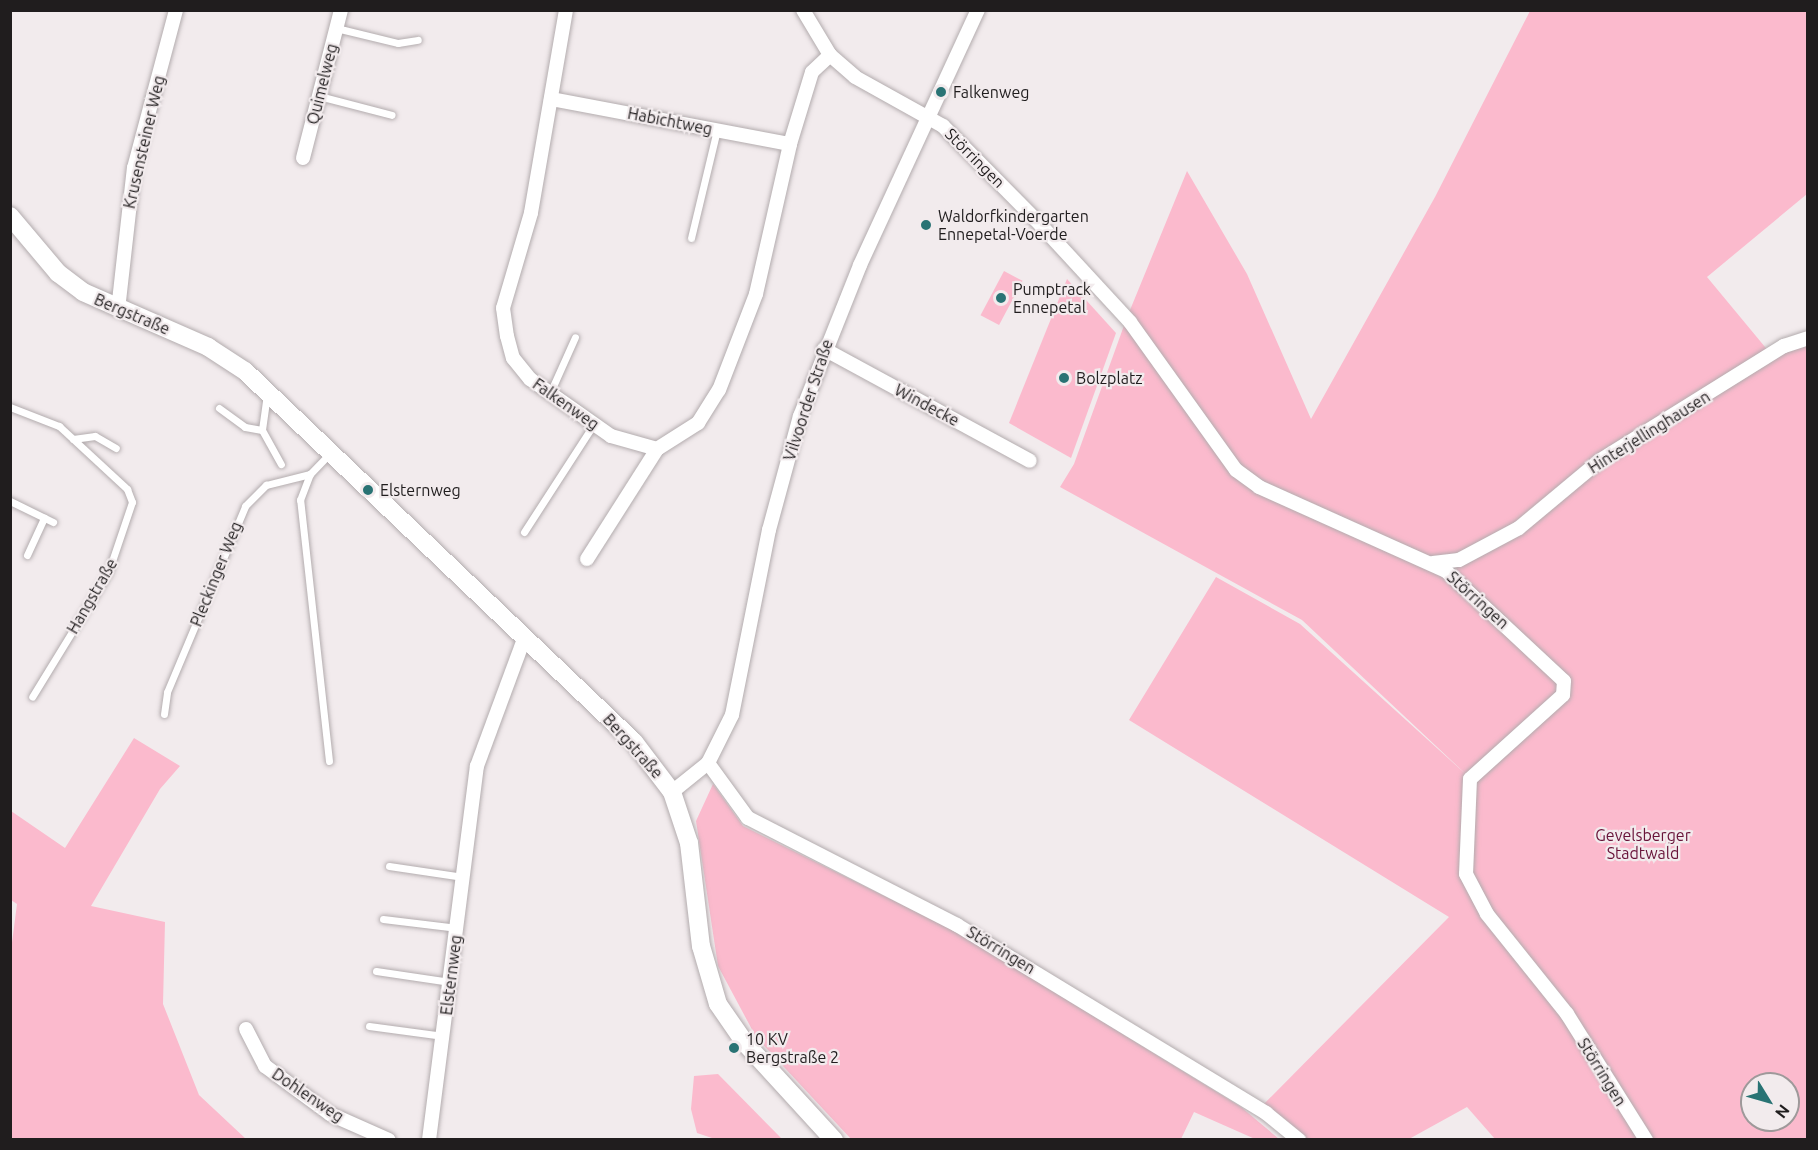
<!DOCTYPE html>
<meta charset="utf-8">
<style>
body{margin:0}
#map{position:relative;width:1818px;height:1150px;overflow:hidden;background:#f2ebed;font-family:Ubuntu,sans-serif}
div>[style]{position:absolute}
.green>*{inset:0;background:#fbbacd;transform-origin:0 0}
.roads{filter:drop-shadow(0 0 2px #b3acae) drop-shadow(0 0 2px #b3acae)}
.service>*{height:7px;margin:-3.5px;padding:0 3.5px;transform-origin:3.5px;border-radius:3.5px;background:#fff}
.minor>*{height:14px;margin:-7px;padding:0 7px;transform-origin:7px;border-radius:7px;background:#fff}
.tertiary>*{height:18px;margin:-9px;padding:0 9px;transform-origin:9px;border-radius:9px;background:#fff}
.dots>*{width:16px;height:16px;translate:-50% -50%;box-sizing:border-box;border:3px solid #f2ebed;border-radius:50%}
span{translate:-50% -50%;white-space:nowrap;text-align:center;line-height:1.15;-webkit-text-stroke:4.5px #f2ebed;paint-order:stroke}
.street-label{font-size:16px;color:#201d1e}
.poi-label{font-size:16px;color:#201d1e}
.left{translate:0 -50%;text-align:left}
.park-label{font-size:16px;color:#681339}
.frame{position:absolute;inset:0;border:12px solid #201d1e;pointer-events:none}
.north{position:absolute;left:1740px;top:1072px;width:60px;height:60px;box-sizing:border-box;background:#f2ebed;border:2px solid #9e999a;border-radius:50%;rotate:127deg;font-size:16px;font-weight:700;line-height:24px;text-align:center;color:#201d1e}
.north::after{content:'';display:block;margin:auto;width:21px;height:27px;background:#297374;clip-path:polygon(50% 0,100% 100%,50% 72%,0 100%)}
</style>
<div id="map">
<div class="green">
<i style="clip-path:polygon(1530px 11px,1807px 11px,1807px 194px,1707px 277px,1770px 353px,1482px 547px,1436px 559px,1245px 475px,1128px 315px,1187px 171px,1247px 274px,1311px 419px,1435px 197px)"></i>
<i style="left:1004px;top:271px;width:21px;height:50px;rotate:28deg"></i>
<i style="clip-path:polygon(1067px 279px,1116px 333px,1071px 458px,1009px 423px)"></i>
<i style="clip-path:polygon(evenodd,1126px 320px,1234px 473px,1441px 565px,1460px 562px,1581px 478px,1786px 349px,1807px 342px,1807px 1139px,1495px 1139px,1467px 1107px,1409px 1139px,1300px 1139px,1260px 1108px,1449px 917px,1129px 720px,1216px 577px,1300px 624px,1470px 778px,1302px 620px,1060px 487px,1074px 464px,1126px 320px,1752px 1084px,1788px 1084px,1788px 1120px,1752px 1120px,1752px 1084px)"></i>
<i style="clip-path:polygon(134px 738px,180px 766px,160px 789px,91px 906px,165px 922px,163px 1004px,199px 1095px,246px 1139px,11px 1139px,10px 958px,17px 904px,11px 900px,11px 811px,65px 848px)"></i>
<i style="clip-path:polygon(713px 784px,743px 826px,955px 931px,1241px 1107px,1279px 1139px,1255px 1139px,1194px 1112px,1181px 1139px,851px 1139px,756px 1037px,718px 966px,696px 821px)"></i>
<i style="clip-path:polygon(718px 1074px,782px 1139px,715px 1139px,697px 1133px,691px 1109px,694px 1076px)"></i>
</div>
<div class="roads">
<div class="service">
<i style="left:336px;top:28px;width:64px;rotate:13.6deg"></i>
<i style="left:398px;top:43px;width:20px;rotate:-9deg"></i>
<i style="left:319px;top:96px;width:75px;rotate:14.6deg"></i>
<i style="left:691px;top:238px;width:111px;rotate:-76.5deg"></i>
<i style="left:550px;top:393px;width:61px;rotate:-65.9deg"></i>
<i style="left:267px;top:394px;width:36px;rotate:98deg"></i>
<i style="left:262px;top:430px;width:39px;rotate:61deg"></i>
<i style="left:10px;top:407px;width:53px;rotate:21.2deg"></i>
<i style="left:59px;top:426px;width:93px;rotate:42.8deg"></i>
<i style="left:127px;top:489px;width:14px;rotate:69deg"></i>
<i style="left:132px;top:502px;width:75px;rotate:108.7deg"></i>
<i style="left:108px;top:573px;width:145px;rotate:121.5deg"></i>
<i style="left:219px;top:408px;width:32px;rotate:36deg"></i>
<i style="left:245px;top:427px;width:17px;rotate:10deg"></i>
<i style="left:73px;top:439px;width:22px;rotate:-8deg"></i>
<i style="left:95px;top:436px;width:24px;rotate:30deg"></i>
<i style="left:10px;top:501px;width:48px;rotate:26deg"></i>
<i style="left:524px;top:532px;width:129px;rotate:-57.1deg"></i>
<i style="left:27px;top:555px;width:41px;rotate:-65.3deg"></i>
<i style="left:164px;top:714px;width:22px;rotate:-82deg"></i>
<i style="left:167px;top:692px;width:202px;rotate:-67.2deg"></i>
<i style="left:245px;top:506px;width:30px;rotate:-45deg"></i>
<i style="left:266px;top:485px;width:45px;rotate:-14deg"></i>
<i style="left:329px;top:761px;width:263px;rotate:-96.3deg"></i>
<i style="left:300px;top:500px;width:28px;rotate:-69deg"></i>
<i style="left:310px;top:474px;width:29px;rotate:-46deg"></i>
<i style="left:389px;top:866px;width:75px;rotate:8.5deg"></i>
<i style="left:383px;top:919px;width:75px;rotate:6.9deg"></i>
<i style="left:376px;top:971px;width:75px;rotate:8.5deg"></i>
<i style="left:369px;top:1026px;width:75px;rotate:7.7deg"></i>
</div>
<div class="minor">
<i style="left:566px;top:10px;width:206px;rotate:99.8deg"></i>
<i style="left:531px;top:213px;width:99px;rotate:106.4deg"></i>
<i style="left:503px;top:308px;width:28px;rotate:82deg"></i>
<i style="left:507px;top:336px;width:23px;rotate:75deg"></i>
<i style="left:513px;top:358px;width:27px;rotate:51deg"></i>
<i style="left:530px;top:379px;width:99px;rotate:35.1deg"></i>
<i style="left:611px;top:436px;width:48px;rotate:15.8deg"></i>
<i style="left:657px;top:449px;width:49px;rotate:-32.4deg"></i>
<i style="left:698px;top:423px;width:39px;rotate:-58deg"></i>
<i style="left:719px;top:390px;width:103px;rotate:-68.9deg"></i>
<i style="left:756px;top:294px;width:154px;rotate:-77.2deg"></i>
<i style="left:790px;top:144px;width:75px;rotate:-73deg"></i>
<i style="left:812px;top:72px;width:25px;rotate:-43deg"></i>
<i style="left:803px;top:10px;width:52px;rotate:59deg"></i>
<i style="left:830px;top:55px;width:33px;rotate:41deg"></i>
<i style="left:855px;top:77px;width:101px;rotate:29.1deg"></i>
<i style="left:943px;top:126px;width:131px;rotate:45.3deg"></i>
<i style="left:1035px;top:219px;width:140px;rotate:47.3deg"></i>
<i style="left:1130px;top:322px;width:182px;rotate:54.4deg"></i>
<i style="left:1236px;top:470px;width:29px;rotate:36deg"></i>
<i style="left:1259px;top:487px;width:205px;rotate:24.2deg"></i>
<i style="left:1446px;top:571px;width:161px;rotate:43deg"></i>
<i style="left:1564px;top:681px;width:14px;rotate:94deg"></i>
<i style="left:1563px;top:695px;width:125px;rotate:137.9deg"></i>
<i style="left:1470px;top:779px;width:95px;rotate:92.4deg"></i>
<i style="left:1466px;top:874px;width:45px;rotate:62.3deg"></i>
<i style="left:1487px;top:914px;width:128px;rotate:51.3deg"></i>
<i style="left:1567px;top:1014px;width:149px;rotate:57.9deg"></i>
<i style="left:551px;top:99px;width:243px;rotate:10.7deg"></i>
<i style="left:303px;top:158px;width:153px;rotate:-75.6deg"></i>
<i style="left:118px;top:310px;width:143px;rotate:-83.6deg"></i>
<i style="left:134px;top:168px;width:163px;rotate:-75.1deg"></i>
<i style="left:824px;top:349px;width:234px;rotate:28.5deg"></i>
<i style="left:587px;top:559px;width:130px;rotate:-57.5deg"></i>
<i style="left:1433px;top:563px;width:26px;rotate:-7deg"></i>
<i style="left:1459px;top:560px;width:68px;rotate:-28.1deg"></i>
<i style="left:1519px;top:528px;width:104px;rotate:-39.9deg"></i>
<i style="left:1599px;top:461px;width:218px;rotate:-31.9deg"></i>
<i style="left:1784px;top:346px;width:25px;rotate:-18deg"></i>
<i style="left:708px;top:763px;width:68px;rotate:54deg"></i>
<i style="left:748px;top:818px;width:235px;rotate:27.1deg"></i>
<i style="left:957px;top:925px;width:362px;rotate:31.3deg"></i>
<i style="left:1266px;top:1113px;width:43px;rotate:39.3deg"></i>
<i style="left:672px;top:792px;width:46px;rotate:-38.9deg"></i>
<i style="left:708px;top:763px;width:54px;rotate:-63.4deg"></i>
<i style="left:732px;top:715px;width:189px;rotate:-78.7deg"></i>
<i style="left:769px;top:530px;width:118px;rotate:-74.8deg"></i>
<i style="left:800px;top:416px;width:162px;rotate:-68.3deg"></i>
<i style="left:860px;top:265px;width:281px;rotate:-65.2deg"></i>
<i style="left:246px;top:1029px;width:42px;rotate:62.8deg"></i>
<i style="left:265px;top:1066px;width:81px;rotate:36.4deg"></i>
<i style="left:330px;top:1114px;width:64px;rotate:23.8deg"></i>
<i style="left:429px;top:1140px;width:377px;rotate:-82.7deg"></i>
<i style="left:477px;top:766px;width:135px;rotate:-69.7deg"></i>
</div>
<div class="tertiary">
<i style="left:10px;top:216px;width:75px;rotate:49.9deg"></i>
<i style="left:58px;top:273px;width:31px;rotate:37deg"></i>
<i style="left:83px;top:292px;width:137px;rotate:23.7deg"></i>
<i style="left:208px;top:347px;width:44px;rotate:33deg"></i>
<i style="left:245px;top:371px;width:538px;rotate:43.64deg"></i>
<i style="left:634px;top:742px;width:63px;rotate:52.8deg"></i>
<i style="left:672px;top:792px;width:54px;rotate:71.6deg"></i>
<i style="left:689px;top:843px;width:104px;rotate:83.4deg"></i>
<i style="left:701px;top:946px;width:60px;rotate:73.7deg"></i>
<i style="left:718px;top:1004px;width:47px;rotate:55.3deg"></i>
<i style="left:745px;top:1043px;width:132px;rotate:47.5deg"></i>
</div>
</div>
<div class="dots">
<i style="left:941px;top:92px;background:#297374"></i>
<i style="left:926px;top:225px;background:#297374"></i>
<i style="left:1001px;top:298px;background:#297374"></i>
<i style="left:1064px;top:378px;background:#297374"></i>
<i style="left:368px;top:490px;background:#297374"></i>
<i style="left:734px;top:1048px;background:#297374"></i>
</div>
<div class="street-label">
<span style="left:322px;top:84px;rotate:-76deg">Quimelweg</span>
<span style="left:670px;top:121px;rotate:11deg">Habichtweg</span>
<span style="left:144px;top:142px;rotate:-77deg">Krusensteiner Weg</span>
<span style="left:975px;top:158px;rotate:45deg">Störringen</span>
<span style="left:132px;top:314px;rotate:23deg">Bergstraße</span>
<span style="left:808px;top:400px;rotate:-72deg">Vilvoorder Straße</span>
<span style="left:566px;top:404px;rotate:35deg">Falkenweg</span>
<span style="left:927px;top:405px;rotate:28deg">Windecke</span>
<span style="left:1649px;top:432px;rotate:-32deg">Hinterjellinghausen</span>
<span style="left:216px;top:574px;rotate:-68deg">Pleckinger Weg</span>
<span style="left:92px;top:596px;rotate:-60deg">Hangstraße</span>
<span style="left:1478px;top:600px;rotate:42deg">Störringen</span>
<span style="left:633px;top:746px;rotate:48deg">Bergstraße</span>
<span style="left:1001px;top:950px;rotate:31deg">Störringen</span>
<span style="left:451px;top:975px;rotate:-83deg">Elsternweg</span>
<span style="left:1602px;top:1072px;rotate:58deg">Störringen</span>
<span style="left:308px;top:1095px;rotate:34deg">Dohlenweg</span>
</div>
<div class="poi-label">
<span class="left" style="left:953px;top:92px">Falkenweg</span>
<span class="left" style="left:938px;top:225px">Waldorfkindergarten<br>Ennepetal-Voerde</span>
<span class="left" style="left:1013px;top:298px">Pumptrack<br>Ennepetal</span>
<span class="left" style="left:1076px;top:378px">Bolzplatz</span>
<span class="left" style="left:380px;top:490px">Elsternweg</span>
<span class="left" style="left:746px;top:1048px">10 KV<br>Bergstraße 2</span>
</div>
<div class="park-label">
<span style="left:1643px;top:844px">Gevelsberger<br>Stadtwald</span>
</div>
<div class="frame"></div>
<div class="north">N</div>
</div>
